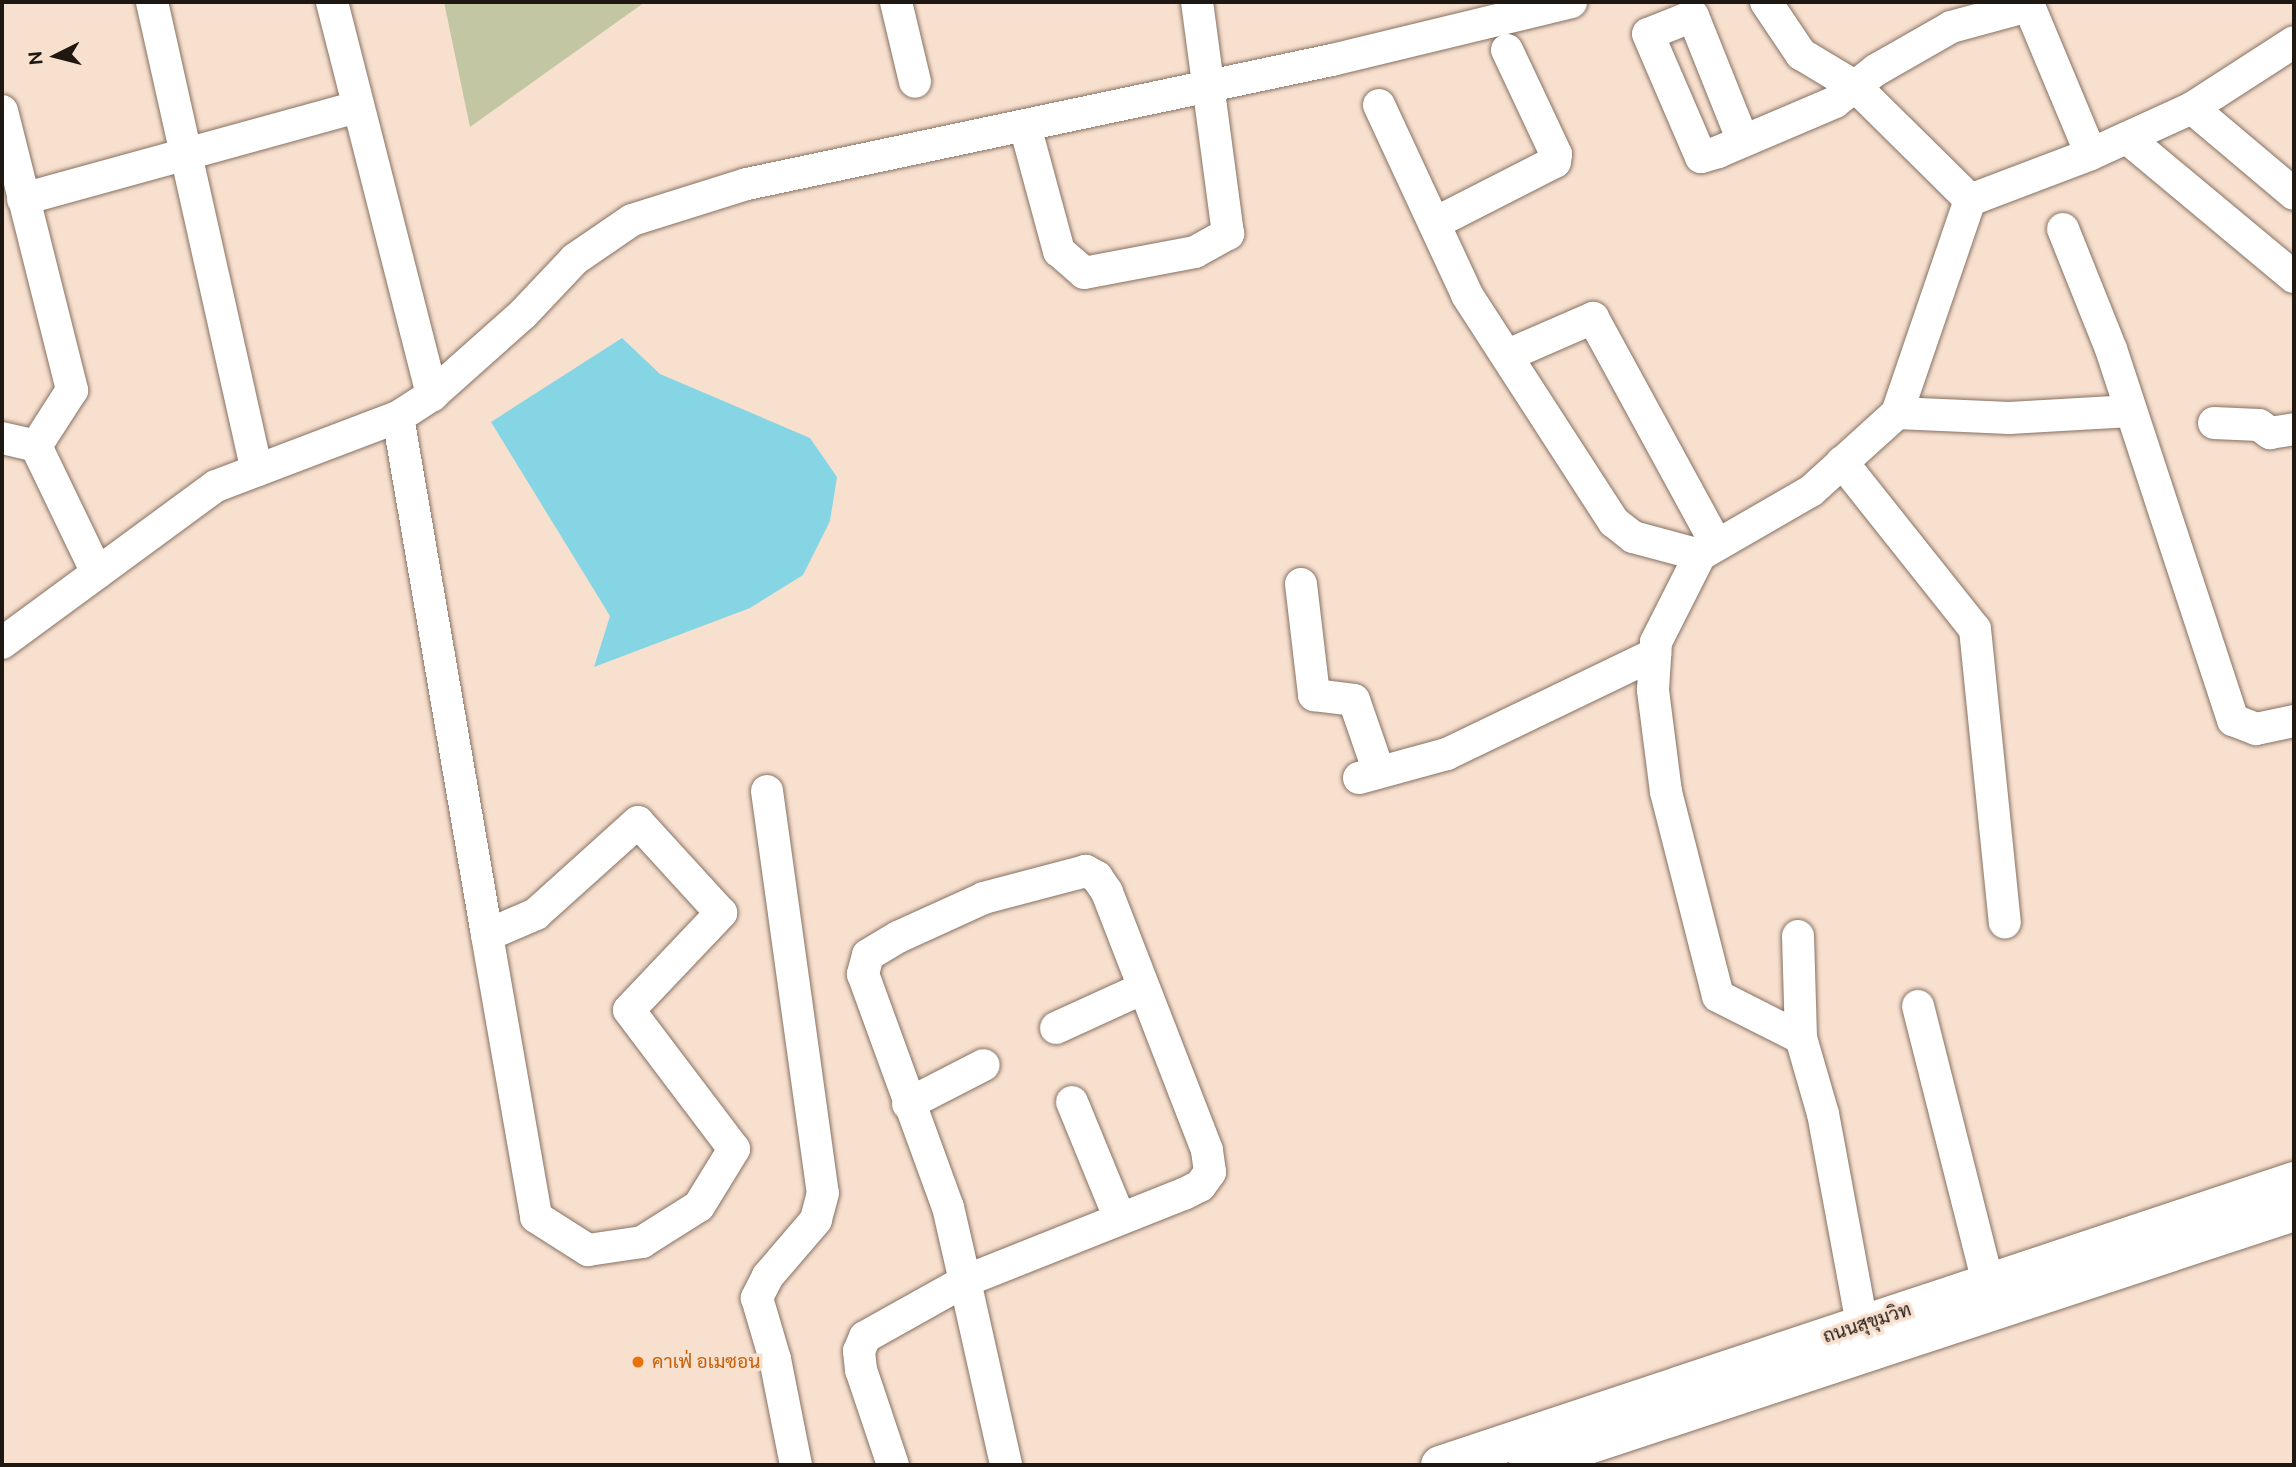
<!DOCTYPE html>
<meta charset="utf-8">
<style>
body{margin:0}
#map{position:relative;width:2296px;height:1467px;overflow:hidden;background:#f8e0cf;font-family:Ubuntu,Sarabun,sans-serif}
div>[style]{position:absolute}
.green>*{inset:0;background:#c2c6a2}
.water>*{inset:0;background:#86d5e4}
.roads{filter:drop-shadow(0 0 2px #867162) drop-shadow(0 0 2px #867162)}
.minor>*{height:32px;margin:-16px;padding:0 16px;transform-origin:16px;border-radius:16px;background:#fff}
.major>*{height:38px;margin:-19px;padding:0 19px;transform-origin:19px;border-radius:19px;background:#fff}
.dots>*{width:19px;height:19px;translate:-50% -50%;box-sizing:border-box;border:4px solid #f8e0cf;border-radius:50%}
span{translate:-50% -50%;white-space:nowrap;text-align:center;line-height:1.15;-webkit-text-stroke:7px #f8e0cf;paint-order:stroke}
.street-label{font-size:19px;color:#1f1711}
.food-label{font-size:19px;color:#c56008}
.left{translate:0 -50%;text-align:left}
.frame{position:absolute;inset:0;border:4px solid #1f1711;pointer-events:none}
.north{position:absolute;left:21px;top:21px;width:70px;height:70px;-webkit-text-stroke:5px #f8e0cf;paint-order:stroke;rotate:264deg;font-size:19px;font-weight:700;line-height:28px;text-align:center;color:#1f1711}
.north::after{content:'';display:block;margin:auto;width:24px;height:32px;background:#1f1711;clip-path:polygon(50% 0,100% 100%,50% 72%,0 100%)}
</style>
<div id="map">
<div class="green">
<i style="clip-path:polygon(444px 2px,645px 2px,470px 127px)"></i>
</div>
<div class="water">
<i style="clip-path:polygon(622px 338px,660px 374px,810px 438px,837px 477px,830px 521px,803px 575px,750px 608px,594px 667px,610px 616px,491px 422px)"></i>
</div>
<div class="roads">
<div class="minor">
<i style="left:152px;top:2px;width:480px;rotate:77.4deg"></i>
<i style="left:332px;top:2px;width:406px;rotate:75.7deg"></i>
<i style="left:896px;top:2px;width:82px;rotate:76.6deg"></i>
<i style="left:1766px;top:2px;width:63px;rotate:56.1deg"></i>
<i style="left:1801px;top:54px;width:64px;rotate:31deg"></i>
<i style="left:1856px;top:87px;width:161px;rotate:44.7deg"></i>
<i style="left:1379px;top:105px;width:209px;rotate:65.1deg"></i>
<i style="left:1467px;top:295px;width:270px;rotate:57.1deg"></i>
<i style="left:1614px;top:522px;width:24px;rotate:38deg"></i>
<i style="left:1633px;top:537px;width:69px;rotate:15deg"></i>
<i style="left:2192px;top:108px;width:133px;rotate:40.1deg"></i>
<i style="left:2px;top:111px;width:288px;rotate:75.9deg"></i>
<i style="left:72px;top:390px;width:67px;rotate:122.7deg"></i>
<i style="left:36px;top:446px;width:141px;rotate:64.3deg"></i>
<i style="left:1025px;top:126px;width:130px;rotate:74.8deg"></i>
<i style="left:1059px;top:251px;width:33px;rotate:41deg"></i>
<i style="left:1084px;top:273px;width:113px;rotate:-10.7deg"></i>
<i style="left:1195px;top:252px;width:38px;rotate:-29deg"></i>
<i style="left:1228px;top:234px;width:234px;rotate:-97.6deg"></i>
<i style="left:2127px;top:138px;width:217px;rotate:39.8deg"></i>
<i style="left:1743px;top:141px;width:135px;rotate:-111.8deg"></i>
<i style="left:1693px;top:16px;width:48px;rotate:158.2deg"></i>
<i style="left:1648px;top:34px;width:134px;rotate:66.7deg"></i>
<i style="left:1701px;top:157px;width:18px;rotate:-16deg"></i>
<i style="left:1718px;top:152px;width:127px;rotate:-23.1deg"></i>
<i style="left:1835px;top:102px;width:52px;rotate:-38deg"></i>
<i style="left:1876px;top:70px;width:86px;rotate:-29.8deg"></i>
<i style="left:1951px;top:27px;width:81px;rotate:-15.1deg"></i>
<i style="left:2029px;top:6px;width:160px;rotate:67.3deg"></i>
<i style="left:23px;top:199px;width:347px;rotate:-15.4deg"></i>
<i style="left:1437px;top:222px;width:132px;rotate:-27deg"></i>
<i style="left:1555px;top:162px;width:8px;rotate:-83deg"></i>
<i style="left:1556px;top:154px;width:115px;rotate:-115.2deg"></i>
<i style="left:2063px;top:229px;width:129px;rotate:68.2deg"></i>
<i style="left:2111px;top:349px;width:391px;rotate:71.8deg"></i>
<i style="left:2233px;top:720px;width:25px;rotate:21deg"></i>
<i style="left:2256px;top:729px;width:39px;rotate:-12deg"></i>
<i style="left:1508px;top:355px;width:93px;rotate:-23.5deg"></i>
<i style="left:1593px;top:318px;width:257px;rotate:61.4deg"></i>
<i style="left:1897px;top:413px;width:225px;rotate:-71.1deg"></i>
<i style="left:1970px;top:200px;width:129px;rotate:-20.8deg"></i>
<i style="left:2091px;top:154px;width:111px;rotate:-24.5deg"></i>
<i style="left:2192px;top:108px;width:121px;rotate:-32.9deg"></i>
<i style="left:398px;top:417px;width:526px;rotate:80.25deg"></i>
<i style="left:487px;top:935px;width:286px;rotate:80.1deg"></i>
<i style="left:536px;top:1217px;width:62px;rotate:32.4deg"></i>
<i style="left:588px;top:1250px;width:55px;rotate:-8.4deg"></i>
<i style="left:642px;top:1242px;width:67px;rotate:-32.3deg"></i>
<i style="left:699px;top:1206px;width:67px;rotate:-58.4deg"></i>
<i style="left:734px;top:1149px;width:174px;rotate:-127.1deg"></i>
<i style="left:629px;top:1010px;width:134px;rotate:-46.5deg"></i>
<i style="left:721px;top:913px;width:123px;rotate:-132.4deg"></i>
<i style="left:638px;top:822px;width:137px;rotate:138deg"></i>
<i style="left:536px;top:914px;width:53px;rotate:156.8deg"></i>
<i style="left:2214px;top:423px;width:45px;rotate:2.5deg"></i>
<i style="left:2259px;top:425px;width:14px;rotate:36deg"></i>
<i style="left:2270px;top:433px;width:24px;rotate:-9deg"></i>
<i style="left:2px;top:438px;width:35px;rotate:13deg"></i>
<i style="left:1842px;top:462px;width:213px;rotate:51.5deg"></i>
<i style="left:1975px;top:629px;width:295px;rotate:84.2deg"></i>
<i style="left:1301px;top:584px;width:112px;rotate:83.3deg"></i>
<i style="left:1314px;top:695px;width:40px;rotate:7.1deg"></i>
<i style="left:1354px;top:700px;width:76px;rotate:70.9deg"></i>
<i style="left:2px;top:643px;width:265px;rotate:-36.3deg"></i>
<i style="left:216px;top:486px;width:195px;rotate:-20.8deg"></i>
<i style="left:398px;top:417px;width:40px;rotate:-32.9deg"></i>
<i style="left:432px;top:395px;width:122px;rotate:-41.7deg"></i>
<i style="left:523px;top:314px;width:76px;rotate:-46.6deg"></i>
<i style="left:575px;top:259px;width:69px;rotate:-34.4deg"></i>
<i style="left:632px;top:220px;width:121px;rotate:-17.4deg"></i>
<i style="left:747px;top:184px;width:598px;rotate:-11.97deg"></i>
<i style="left:1332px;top:60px;width:246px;rotate:-13.6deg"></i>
<i style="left:1359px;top:778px;width:91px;rotate:-15.3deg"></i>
<i style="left:1447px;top:754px;width:231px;rotate:-25.7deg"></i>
<i style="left:767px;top:791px;width:406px;rotate:82.1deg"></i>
<i style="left:823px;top:1193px;width:28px;rotate:105deg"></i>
<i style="left:816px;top:1220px;width:74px;rotate:130.6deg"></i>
<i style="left:768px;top:1276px;width:25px;rotate:117deg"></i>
<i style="left:757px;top:1298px;width:64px;rotate:73.6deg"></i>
<i style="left:775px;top:1359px;width:108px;rotate:78.8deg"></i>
<i style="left:1798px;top:936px;width:102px;rotate:88.3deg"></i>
<i style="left:1918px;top:1006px;width:285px;rotate:75.8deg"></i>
<i style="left:1056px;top:1028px;width:94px;rotate:-24.6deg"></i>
<i style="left:1072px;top:1102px;width:126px;rotate:67.7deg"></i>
<i style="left:908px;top:1104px;width:85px;rotate:-27.2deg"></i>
<i style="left:1862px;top:1324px;width:214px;rotate:-100.5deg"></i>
<i style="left:1823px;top:1114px;width:79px;rotate:-106.1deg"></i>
<i style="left:1801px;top:1038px;width:93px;rotate:-153.2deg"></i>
<i style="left:1718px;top:996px;width:211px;rotate:-104.3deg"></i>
<i style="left:1666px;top:792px;width:103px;rotate:-97.3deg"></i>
<i style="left:1653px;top:690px;width:48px;rotate:-86.4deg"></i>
<i style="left:1656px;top:642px;width:97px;rotate:-63.2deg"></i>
<i style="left:1700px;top:555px;width:128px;rotate:-30deg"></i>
<i style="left:1811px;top:491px;width:116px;rotate:-42.2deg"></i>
<i style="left:1897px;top:413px;width:112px;rotate:2.6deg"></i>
<i style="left:2009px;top:418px;width:122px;rotate:-3.3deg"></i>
<i style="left:893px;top:1465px;width:100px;rotate:-108.6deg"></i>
<i style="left:861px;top:1370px;width:19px;rotate:-96deg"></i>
<i style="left:859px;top:1351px;width:15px;rotate:-67deg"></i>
<i style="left:865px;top:1337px;width:115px;rotate:-29.2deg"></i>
<i style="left:965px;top:1281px;width:236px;rotate:-21.7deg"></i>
<i style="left:1184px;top:1194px;width:18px;rotate:-27deg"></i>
<i style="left:1200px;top:1186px;width:17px;rotate:-54deg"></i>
<i style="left:1210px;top:1172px;width:22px;rotate:-98deg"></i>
<i style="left:1207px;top:1150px;width:277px;rotate:-111.2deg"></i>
<i style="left:1107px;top:892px;width:18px;rotate:-124deg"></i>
<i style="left:1097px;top:877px;width:13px;rotate:-151deg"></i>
<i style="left:1086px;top:871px;width:106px;rotate:165.2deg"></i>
<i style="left:984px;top:898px;width:94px;rotate:155.6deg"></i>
<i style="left:898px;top:937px;width:35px;rotate:149deg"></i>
<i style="left:868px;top:955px;width:20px;rotate:105deg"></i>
<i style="left:863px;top:974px;width:248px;rotate:70deg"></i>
<i style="left:948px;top:1207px;width:76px;rotate:77.1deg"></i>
<i style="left:965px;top:1281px;width:189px;rotate:77.4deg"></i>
</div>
<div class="major">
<i style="left:1440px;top:1465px;width:900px;rotate:-18.39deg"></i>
<i style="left:1528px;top:1465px;width:807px;rotate:-18.28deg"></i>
</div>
</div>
<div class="dots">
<i style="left:638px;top:1362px;background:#e8710a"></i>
</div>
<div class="street-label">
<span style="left:1867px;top:1323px;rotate:-18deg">ถนนสุขุมวิท</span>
</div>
<div class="food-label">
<span class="left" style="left:652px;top:1362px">คาเฟ่ อเมซอน</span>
</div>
<div class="frame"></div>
<div class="north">N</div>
</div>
